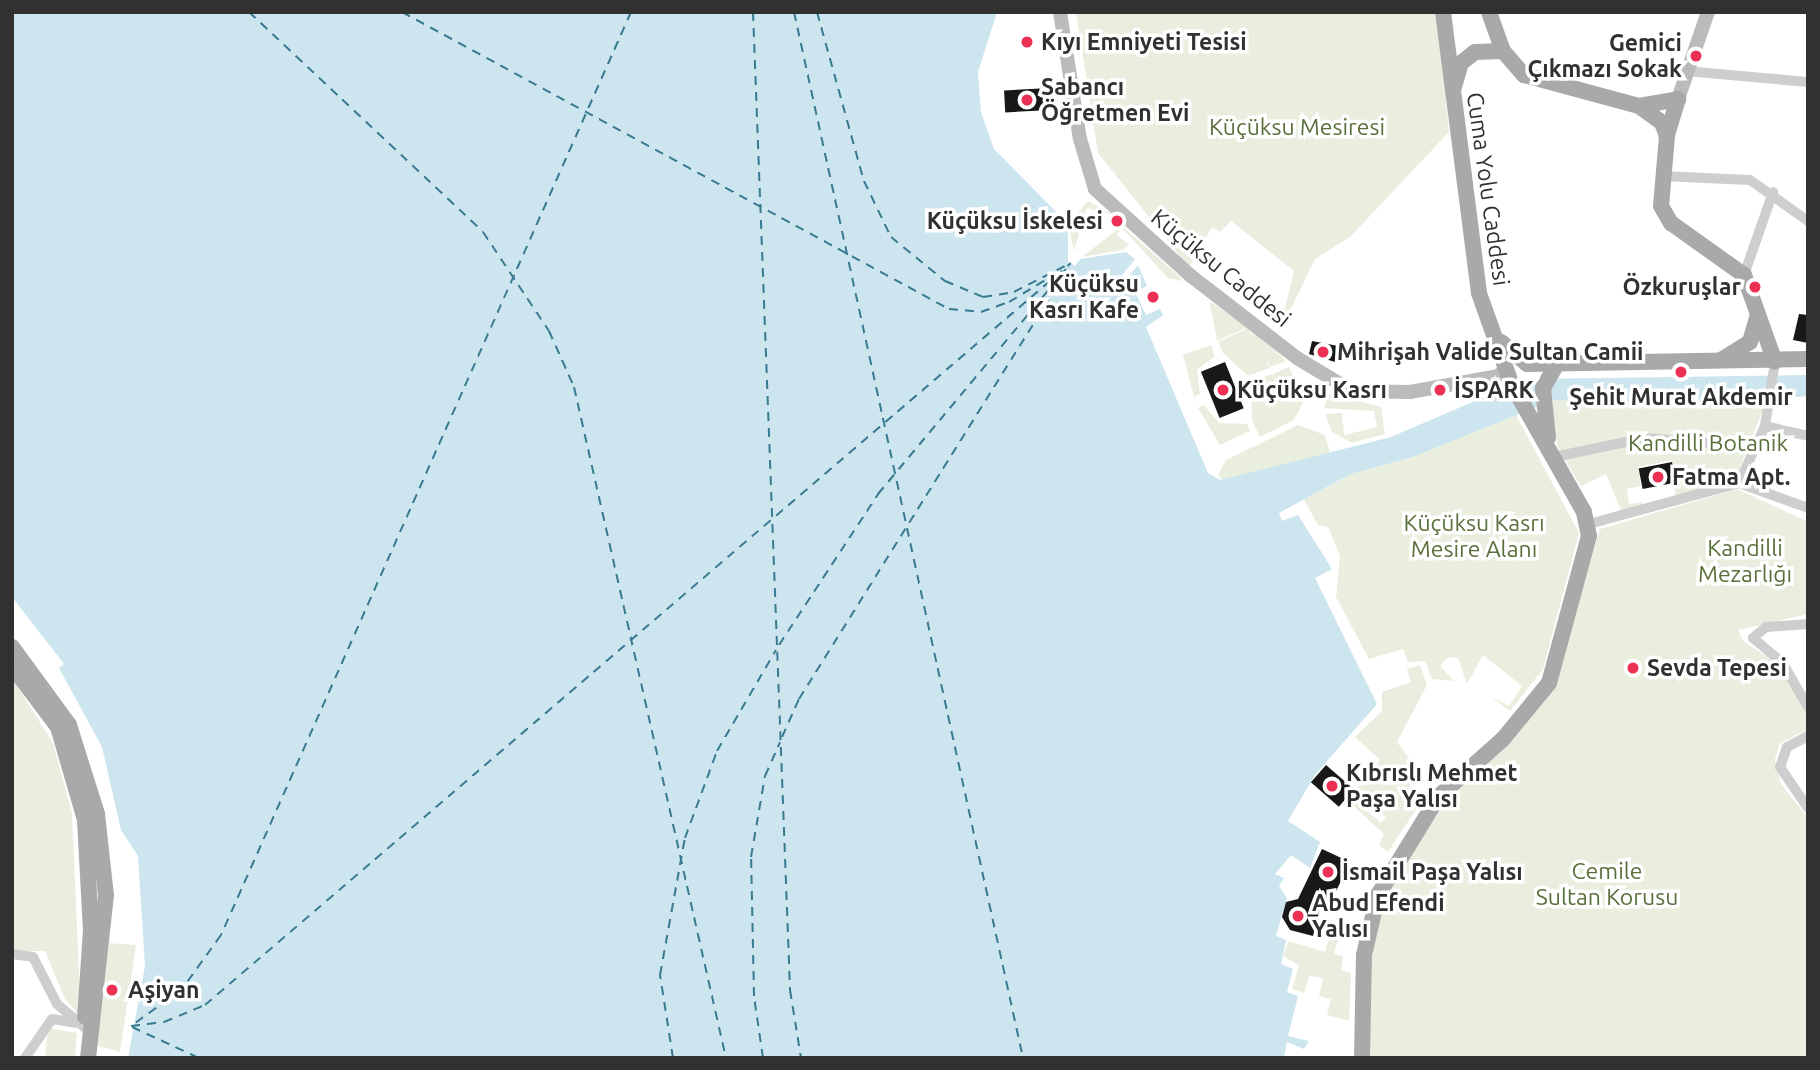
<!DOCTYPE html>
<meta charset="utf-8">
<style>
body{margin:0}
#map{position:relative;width:1820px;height:1070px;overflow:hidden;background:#fff;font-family:Ubuntu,sans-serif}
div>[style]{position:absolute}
.green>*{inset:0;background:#e9eedf}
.water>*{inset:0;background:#cce5ee}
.ferry>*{height:2px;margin-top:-1px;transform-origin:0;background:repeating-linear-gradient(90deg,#397a91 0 9px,transparent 0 16px)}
.building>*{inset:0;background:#181818;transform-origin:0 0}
.street>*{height:10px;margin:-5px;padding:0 5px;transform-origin:5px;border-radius:5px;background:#cecece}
.secondary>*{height:14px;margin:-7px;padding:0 7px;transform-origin:7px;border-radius:7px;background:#bbb}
.primary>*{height:16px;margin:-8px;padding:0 8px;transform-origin:8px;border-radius:8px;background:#a9a9a9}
.dots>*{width:19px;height:19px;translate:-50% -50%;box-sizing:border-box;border:4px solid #fff;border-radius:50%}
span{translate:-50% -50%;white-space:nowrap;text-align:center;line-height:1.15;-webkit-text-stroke:7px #fff;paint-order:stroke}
.poi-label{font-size:23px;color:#313131;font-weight:700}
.left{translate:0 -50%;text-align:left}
.right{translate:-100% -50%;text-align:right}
.park-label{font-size:23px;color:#5a703c}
.street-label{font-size:23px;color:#313131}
.frame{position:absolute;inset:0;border:14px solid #313131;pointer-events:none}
</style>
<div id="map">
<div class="green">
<i style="clip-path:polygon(1076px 12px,1438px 12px,1449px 132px,1350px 237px,1315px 259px,1279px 333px,1294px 271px,1231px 221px,1220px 232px,1212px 227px,1189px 267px,1098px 153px)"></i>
<i style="clip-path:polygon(1088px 201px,1112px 215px,1087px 208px,1074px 251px,1068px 224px)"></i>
<i style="clip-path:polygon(1122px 226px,1182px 279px,1181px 281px,1168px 278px,1122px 228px,1116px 235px,1129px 244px,1123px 250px,1082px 257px)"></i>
<i style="clip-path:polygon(1210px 304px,1211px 302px,1248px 327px,1217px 341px)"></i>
<i style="clip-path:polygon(1249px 327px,1281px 356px,1286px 361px,1270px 367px,1265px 354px,1269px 368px,1248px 376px,1223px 353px,1218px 342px,1248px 328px,1257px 343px)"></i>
<i style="clip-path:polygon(1211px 345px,1215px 356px,1197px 370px,1200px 394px,1194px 397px,1183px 355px)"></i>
<i style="clip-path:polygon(1289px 367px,1304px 400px,1294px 420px,1260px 437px,1252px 421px,1251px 382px,1272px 374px,1277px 387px,1273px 374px)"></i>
<i style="clip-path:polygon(1328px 393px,1381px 407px,1385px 434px,1352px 443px,1332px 432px,1325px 414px,1342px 413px,1344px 435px,1377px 427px,1374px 411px,1324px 408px)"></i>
<i style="clip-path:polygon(1768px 397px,1737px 475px,1676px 500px,1672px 460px,1638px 467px,1641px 486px,1627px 489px,1629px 504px,1643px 502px,1645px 508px,1622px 513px,1606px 474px,1581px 486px,1558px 449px,1551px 407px,1554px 400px,1700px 404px)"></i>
<i style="clip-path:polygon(1204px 405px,1219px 423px,1247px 424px,1250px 431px,1220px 445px,1198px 408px)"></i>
<i style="clip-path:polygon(1516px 415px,1579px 533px,1543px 669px,1510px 711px,1490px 696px,1509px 706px,1522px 686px,1483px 655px,1467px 684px,1458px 658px,1448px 657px,1440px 666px,1454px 681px,1432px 679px,1425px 661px,1408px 662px,1403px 649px,1369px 659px,1336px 597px,1340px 556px,1328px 527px,1318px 525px,1304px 500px,1351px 474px,1413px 457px)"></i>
<i style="clip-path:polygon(1298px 425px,1325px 435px,1330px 453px,1222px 480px,1218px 475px,1226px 460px)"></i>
<i style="clip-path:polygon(1737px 489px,1808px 522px,1808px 614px,1738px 630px,1743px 641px,1781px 666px,1808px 715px,1808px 729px,1779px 744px,1775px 760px,1781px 784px,1808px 818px,1808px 1058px,1370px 1058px,1369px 955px,1383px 898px,1455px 788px,1554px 686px,1600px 529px)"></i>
<i style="clip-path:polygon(1420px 665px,1427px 685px,1397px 742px,1410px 760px,1410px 788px,1423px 799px,1388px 852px,1379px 845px,1384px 834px,1346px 799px,1349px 795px,1381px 823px,1386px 817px,1354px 792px,1380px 760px,1355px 737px,1382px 711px,1382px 692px,1411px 682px,1407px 669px)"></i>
<i style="clip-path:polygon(12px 678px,53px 743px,72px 813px,81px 1017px,65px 999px,45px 951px,12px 951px)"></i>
<i style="clip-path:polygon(1324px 918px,1343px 924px,1334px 953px,1343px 957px,1341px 970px,1351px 973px,1349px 1021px,1327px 1015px,1331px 999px,1319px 996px,1323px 978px,1309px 976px,1304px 993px,1292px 989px,1299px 965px,1283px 956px,1289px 941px,1325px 952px,1331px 933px,1321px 930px)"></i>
<i style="clip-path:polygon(106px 943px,136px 945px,120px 1052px,95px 1045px)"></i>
<i style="clip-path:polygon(48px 1028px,77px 1033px,75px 1058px,45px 1058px)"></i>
</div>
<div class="water">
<i style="clip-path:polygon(12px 12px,997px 12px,978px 72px,981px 112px,994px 149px,1068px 224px,1068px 261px,1075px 266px,1080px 259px,1126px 252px,1135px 259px,1108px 293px,1112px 296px,1138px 265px,1147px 286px,1135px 292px,1146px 315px,1160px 309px,1163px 315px,1146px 327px,1208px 473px,1220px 480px,1391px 437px,1526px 379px,1808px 375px,1808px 396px,1700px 404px,1554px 400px,1413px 457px,1351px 474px,1279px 513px,1282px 521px,1298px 515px,1332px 569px,1315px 578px,1377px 704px,1315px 775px,1288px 821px,1320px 842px,1310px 868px,1291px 855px,1275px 874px,1284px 878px,1279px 886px,1287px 898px,1276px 936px,1286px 940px,1281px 964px,1293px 969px,1287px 992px,1298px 996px,1288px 1036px,1309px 1041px,1304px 1049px,1287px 1042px,1284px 1058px,128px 1058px,145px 966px,138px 856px,121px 830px,102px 747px,59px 668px,64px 664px,12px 597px)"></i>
</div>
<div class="ferry">
<i style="left:249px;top:12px;width:321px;rotate:43.2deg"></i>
<i style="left:483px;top:232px;width:119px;rotate:56.3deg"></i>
<i style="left:549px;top:331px;width:61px;rotate:65.9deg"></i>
<i style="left:574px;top:387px;width:688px;rotate:77.24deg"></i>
<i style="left:402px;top:12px;width:622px;rotate:28.5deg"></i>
<i style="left:949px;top:309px;width:32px;rotate:5deg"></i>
<i style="left:981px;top:312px;width:30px;rotate:-20deg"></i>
<i style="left:1009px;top:302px;width:62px;rotate:-31.1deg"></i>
<i style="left:631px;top:12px;width:1010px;rotate:113.95deg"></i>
<i style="left:221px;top:935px;width:67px;rotate:125.8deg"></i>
<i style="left:182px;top:989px;width:63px;rotate:144deg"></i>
<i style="left:131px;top:1026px;width:33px;rotate:-7deg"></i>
<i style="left:164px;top:1022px;width:44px;rotate:-22.5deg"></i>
<i style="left:205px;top:1005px;width:1140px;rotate:-40.59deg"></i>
<i style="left:753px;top:12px;width:979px;rotate:87.83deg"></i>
<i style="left:790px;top:990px;width:69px;rotate:80.8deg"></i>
<i style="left:794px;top:12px;width:1071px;rotate:77.65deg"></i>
<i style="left:817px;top:12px;width:175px;rotate:74.5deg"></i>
<i style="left:864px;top:181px;width:62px;rotate:64.3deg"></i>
<i style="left:891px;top:237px;width:70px;rotate:39.2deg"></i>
<i style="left:945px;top:281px;width:41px;rotate:22.8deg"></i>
<i style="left:983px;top:297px;width:31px;rotate:-9deg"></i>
<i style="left:1014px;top:292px;width:59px;rotate:-27deg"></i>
<i style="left:779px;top:645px;width:181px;rotate:-56.7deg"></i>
<i style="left:878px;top:494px;width:293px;rotate:-50.1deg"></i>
<i style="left:782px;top:737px;width:42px;rotate:-65.9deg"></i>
<i style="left:799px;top:699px;width:509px;rotate:-57.99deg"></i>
<i style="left:132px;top:1027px;width:74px;rotate:24.8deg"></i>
<i style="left:673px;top:1058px;width:84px;rotate:-98.9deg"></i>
<i style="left:660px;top:975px;width:139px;rotate:-79.7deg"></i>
<i style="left:685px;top:838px;width:93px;rotate:-69.8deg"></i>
<i style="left:717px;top:751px;width:117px;rotate:-59.7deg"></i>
<i style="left:763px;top:1058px;width:63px;rotate:-98.3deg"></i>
<i style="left:754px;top:996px;width:139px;rotate:-91.2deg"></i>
<i style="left:751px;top:857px;width:82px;rotate:-80.2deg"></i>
<i style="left:765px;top:776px;width:37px;rotate:-66deg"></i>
</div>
<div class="building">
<i style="left:1050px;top:88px;width:22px;height:46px;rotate:87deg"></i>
<i style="clip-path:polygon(1799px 314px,1808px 315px,1808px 343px,1793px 340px)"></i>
<i style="clip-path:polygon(1312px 341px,1338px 346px,1335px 362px,1309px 354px)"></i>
<i style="left:1225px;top:362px;width:50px;height:26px;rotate:68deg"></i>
<i style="left:1672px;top:462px;width:21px;height:34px;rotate:79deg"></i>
<i style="left:1326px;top:765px;width:37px;height:23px;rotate:41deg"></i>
<i style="clip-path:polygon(1322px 849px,1350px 862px,1330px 904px,1322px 900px,1313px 936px,1290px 930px,1282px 917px,1286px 902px,1298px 899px)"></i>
</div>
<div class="street">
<i style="left:1686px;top:71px;width:122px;rotate:5.2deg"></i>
<i style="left:1661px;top:176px;width:89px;rotate:2.6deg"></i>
<i style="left:1750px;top:180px;width:71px;rotate:35.3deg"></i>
<i style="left:1744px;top:275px;width:88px;rotate:-70.7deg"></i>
<i style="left:1765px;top:426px;width:44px;rotate:13.1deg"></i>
<i style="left:1554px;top:457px;width:93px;rotate:-11.8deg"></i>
<i style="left:1645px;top:438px;width:98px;rotate:4.7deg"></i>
<i style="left:1739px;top:483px;width:63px;rotate:-65.5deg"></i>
<i style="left:1765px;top:426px;width:65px;rotate:-81.1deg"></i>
<i style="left:1589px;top:524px;width:156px;rotate:-15.3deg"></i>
<i style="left:1739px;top:483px;width:73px;rotate:19.9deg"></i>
<i style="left:1808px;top:624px;width:42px;rotate:175.9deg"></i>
<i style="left:1766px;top:627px;width:17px;rotate:140deg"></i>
<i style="left:1753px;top:638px;width:38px;rotate:40deg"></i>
<i style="left:1782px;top:662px;width:52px;rotate:60deg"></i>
<i style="left:1808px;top:736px;width:24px;rotate:152deg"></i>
<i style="left:1787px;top:747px;width:21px;rotate:109deg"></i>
<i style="left:1780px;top:767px;width:50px;rotate:55.7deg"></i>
<i style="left:12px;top:954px;width:21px;rotate:8deg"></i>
<i style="left:33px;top:957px;width:53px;rotate:62.9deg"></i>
<i style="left:57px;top:1004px;width:43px;rotate:40.3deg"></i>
<i style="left:25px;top:1058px;width:47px;rotate:-55.3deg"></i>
<i style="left:52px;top:1019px;width:24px;rotate:9deg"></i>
</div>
<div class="secondary">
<i style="left:1060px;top:12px;width:129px;rotate:81.1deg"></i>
<i style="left:1080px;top:139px;width:52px;rotate:73.3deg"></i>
<i style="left:1095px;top:189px;width:130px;rotate:42.2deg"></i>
<i style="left:1191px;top:276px;width:134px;rotate:37.7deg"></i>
<i style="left:1297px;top:358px;width:64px;rotate:31deg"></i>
<i style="left:1352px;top:391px;width:58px;rotate:1deg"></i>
<i style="left:1410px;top:392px;width:89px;rotate:-10.3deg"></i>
<i style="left:1498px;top:376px;width:11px;rotate:-41deg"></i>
<i style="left:1678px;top:99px;width:92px;rotate:-71deg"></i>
</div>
<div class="primary">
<i style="left:1489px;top:12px;width:41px;rotate:70.3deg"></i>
<i style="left:1503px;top:51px;width:32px;rotate:49deg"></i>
<i style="left:1524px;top:75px;width:119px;rotate:15.1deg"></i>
<i style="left:1639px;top:106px;width:29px;rotate:36deg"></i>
<i style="left:1662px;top:123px;width:14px;rotate:69deg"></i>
<i style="left:1454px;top:87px;width:25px;rotate:-74deg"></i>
<i style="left:1461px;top:63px;width:18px;rotate:-38deg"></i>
<i style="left:1475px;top:52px;width:28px;rotate:-2deg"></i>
<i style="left:1639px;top:106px;width:40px;rotate:-10deg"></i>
<i style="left:1678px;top:99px;width:39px;rotate:107deg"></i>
<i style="left:1667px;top:136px;width:70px;rotate:94.9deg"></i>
<i style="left:1661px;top:206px;width:20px;rotate:60deg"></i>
<i style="left:1671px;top:223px;width:90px;rotate:35.5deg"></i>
<i style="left:1744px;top:275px;width:92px;rotate:70.4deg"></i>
<i style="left:1501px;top:342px;width:34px;rotate:40deg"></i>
<i style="left:1527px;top:364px;width:281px;rotate:-1deg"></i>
<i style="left:1721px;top:360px;width:34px;rotate:-32deg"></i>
<i style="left:1750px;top:342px;width:29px;rotate:-74deg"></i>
<i style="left:1548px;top:438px;width:50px;rotate:-95.7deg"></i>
<i style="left:1543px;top:388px;width:28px;rotate:-60deg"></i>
<i style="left:12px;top:647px;width:97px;rotate:53.8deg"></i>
<i style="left:69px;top:725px;width:93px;rotate:72.5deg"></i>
<i style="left:97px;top:814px;width:81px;rotate:83.7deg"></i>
<i style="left:106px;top:895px;width:164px;rotate:96.3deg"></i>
<i style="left:12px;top:666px;width:76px;rotate:53deg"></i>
<i style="left:58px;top:727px;width:97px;rotate:73.8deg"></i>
<i style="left:85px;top:820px;width:110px;rotate:86.9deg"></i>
<i style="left:91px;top:930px;width:87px;rotate:93.9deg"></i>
<i style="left:1362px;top:1058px;width:103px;rotate:-88.9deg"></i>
<i style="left:1364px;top:955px;width:62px;rotate:-76.9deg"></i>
<i style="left:1378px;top:895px;width:116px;rotate:-58.4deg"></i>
<i style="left:1439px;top:796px;width:86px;rotate:-41.7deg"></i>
<i style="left:1503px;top:739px;width:72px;rotate:-50.6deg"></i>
<i style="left:1549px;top:683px;width:152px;rotate:-74.8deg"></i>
<i style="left:1589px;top:536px;width:25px;rotate:-102deg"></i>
<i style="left:1584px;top:512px;width:148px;rotate:-119.5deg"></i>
<i style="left:1511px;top:383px;width:96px;rotate:-109.6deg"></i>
<i style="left:1479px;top:293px;width:283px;rotate:-97.3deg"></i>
</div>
<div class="dots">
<i style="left:1027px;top:42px;background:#ec3054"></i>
<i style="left:1696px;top:56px;background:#ec3054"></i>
<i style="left:1027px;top:100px;background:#ec3054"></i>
<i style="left:1117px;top:221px;background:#ec3054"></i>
<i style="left:1755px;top:287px;background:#ec3054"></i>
<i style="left:1153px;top:297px;background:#ec3054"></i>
<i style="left:1323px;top:352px;background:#ec3054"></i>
<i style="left:1681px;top:372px;background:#ec3054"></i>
<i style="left:1223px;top:390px;background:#ec3054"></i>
<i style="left:1440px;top:390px;background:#ec3054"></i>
<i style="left:1658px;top:477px;background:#ec3054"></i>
<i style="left:1633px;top:668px;background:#ec3054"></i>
<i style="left:1332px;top:786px;background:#ec3054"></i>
<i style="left:1328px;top:872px;background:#ec3054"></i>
<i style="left:1298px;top:916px;background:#ec3054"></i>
<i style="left:112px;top:990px;background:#ec3054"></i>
</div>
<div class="poi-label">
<span class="left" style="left:1041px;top:42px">Kıyı Emniyeti Tesisi</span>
<span class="right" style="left:1682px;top:56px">Gemici<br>Çıkmazı Sokak</span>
<span class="left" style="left:1041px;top:100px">Sabancı<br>Öğretmen Evi</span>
<span class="right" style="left:1103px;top:221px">Küçüksu İskelesi</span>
<span class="right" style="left:1139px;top:297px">Küçüksu<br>Kasrı Kafe</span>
<span class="right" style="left:1741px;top:287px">Özkuruşlar</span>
<span class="left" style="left:1337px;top:352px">Mihrişah Valide Sultan Camii</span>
<span class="left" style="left:1237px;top:390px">Küçüksu Kasrı</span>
<span class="left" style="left:1454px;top:390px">İSPARK</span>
<span style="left:1681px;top:397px">Şehit Murat Akdemir</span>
<span class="left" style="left:1672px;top:477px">Fatma Apt.</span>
<span class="left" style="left:1647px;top:668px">Sevda Tepesi</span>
<span class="left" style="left:1346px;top:786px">Kıbrıslı Mehmet<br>Paşa Yalısı</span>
<span class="left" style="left:1342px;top:872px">İsmail Paşa Yalısı</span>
<span class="left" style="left:1312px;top:916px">Abud Efendi<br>Yalısı</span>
<span class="left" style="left:128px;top:990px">Aşiyan</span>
</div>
<div class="park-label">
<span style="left:1297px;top:127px">Küçüksu Mesiresi</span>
<span style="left:1708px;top:443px">Kandilli Botanik</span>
<span style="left:1474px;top:536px">Küçüksu Kasrı<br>Mesire Alanı</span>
<span style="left:1745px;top:561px">Kandilli<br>Mezarlığı</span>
<span style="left:1607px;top:884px">Cemile<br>Sultan Korusu</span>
</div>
<div class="street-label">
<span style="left:1488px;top:189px;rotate:82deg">Cuma Yolu Caddesi</span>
<span style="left:1221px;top:268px;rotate:39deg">Küçüksu Caddesi</span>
</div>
<div class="frame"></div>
</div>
